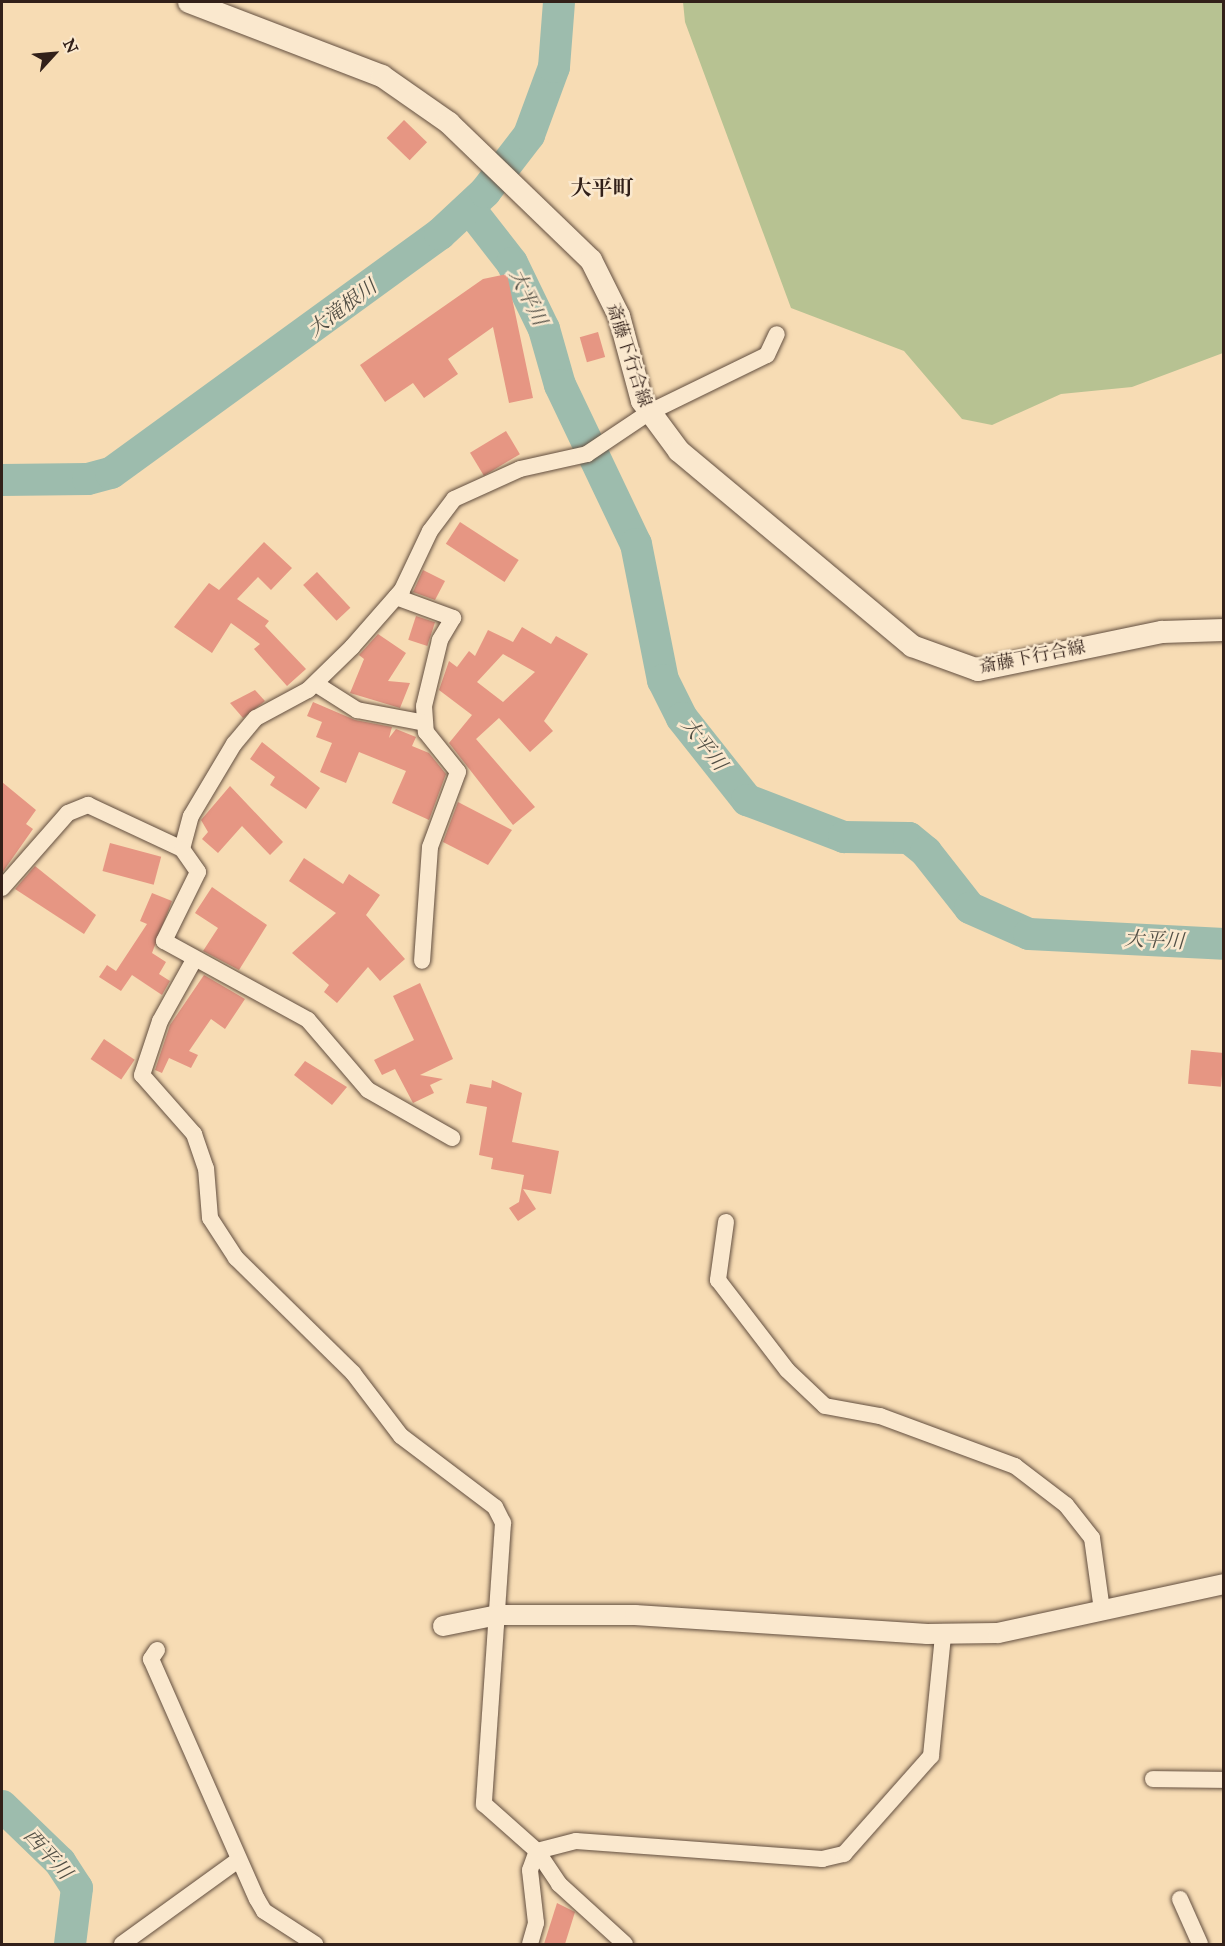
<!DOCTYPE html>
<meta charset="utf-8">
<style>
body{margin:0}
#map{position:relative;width:1225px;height:1946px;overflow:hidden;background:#f7dcb4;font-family:"IM FELL Great Primer","Noto Serif JP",serif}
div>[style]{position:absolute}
.green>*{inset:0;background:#b7c292}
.river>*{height:32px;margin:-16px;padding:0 16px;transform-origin:16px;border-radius:16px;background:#9dbcad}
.building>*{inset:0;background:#e69683;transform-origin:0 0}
.roads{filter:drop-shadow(0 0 2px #634f40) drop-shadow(0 0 2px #634f40)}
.minor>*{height:16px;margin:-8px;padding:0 8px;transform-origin:8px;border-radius:8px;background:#fae8ce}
.tertiary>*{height:20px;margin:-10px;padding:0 10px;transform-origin:10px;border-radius:10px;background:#fae8ce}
.secondary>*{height:22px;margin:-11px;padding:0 11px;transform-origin:11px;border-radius:11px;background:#fae8ce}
span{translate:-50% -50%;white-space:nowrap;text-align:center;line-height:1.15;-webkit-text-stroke:5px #fae8ce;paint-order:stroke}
.street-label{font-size:18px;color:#322019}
.water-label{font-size:20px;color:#524f45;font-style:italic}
.quarter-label{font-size:21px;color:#322019;font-weight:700}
.frame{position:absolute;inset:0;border:3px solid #322019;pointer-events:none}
.north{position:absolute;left:24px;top:24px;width:60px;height:60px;-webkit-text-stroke:4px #fae8ce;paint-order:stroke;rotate:64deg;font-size:16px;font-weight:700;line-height:24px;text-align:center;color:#322019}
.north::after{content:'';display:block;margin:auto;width:21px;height:27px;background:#322019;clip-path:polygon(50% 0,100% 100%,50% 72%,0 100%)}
</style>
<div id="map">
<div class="green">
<i style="clip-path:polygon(683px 2px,1223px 2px,1223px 353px,1132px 387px,1061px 394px,992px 425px,962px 419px,904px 351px,791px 308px,685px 22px)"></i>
</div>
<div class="river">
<i style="left:470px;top:209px;width:68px;rotate:52.1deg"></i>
<i style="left:512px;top:263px;width:73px;rotate:64.1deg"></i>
<i style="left:544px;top:329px;width:58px;rotate:74.1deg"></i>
<i style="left:560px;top:385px;width:176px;rotate:64.5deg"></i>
<i style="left:636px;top:544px;width:139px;rotate:78.8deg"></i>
<i style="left:663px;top:680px;width:42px;rotate:63.4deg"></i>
<i style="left:682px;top:718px;width:105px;rotate:51.6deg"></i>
<i style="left:747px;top:800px;width:104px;rotate:20.9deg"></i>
<i style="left:844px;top:837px;width:65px;rotate:0.9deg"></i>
<i style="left:909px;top:838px;width:22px;rotate:39deg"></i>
<i style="left:926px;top:852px;width:71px;rotate:51.8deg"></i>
<i style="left:970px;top:908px;width:64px;rotate:23.8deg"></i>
<i style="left:1029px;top:934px;width:195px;rotate:2.9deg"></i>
<i style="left:2px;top:480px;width:86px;rotate:-0.7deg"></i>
<i style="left:88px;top:479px;width:24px;rotate:-15deg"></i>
<i style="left:111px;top:473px;width:407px;rotate:-36deg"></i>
<i style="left:440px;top:234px;width:62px;rotate:-43deg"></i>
<i style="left:485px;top:192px;width:72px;rotate:-52.3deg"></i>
<i style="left:529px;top:135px;width:72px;rotate:-69.8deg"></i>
<i style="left:554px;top:67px;width:65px;rotate:-85.6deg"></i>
<i style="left:2px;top:1806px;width:81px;rotate:44deg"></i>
<i style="left:60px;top:1862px;width:31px;rotate:57deg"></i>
<i style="left:77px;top:1888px;width:56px;rotate:97.1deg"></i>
</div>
<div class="building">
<i style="left:404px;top:120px;width:32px;height:25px;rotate:44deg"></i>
<i style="clip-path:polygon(507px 274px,533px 398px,509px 403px,493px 327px,448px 359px,458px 374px,424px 398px,413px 383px,385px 402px,360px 365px,483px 279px)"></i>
<i style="left:598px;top:332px;width:26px;height:19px;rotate:74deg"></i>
<i style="left:506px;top:431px;width:27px;height:42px;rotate:59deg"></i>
<i style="left:460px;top:522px;width:70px;height:26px;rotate:33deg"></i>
<i style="clip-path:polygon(264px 542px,292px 568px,271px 590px,258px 577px,237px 599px,269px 621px,265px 626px,306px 669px,287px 686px,254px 649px,260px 644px,231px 623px,212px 653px,174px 627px,209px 583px,219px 590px)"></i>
<i style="clip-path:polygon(423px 570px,445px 581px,435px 600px,413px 592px)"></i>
<i style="left:317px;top:572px;width:49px;height:19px;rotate:47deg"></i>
<i style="left:416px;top:616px;width:20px;height:25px;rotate:18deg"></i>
<i style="clip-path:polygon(evenodd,522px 627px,551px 644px,556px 636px,588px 654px,544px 721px,553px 731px,530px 752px,499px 718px,476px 739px,535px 807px,513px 825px,449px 743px,472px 715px,439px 690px,449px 661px,457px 667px,469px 651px,475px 656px,488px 630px,513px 642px,522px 627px,503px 654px,535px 672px,503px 702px,477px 682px,503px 654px)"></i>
<i style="clip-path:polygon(378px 634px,406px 653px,388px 681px,410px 683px,400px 708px,350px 693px,364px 659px,359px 655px)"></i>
<i style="clip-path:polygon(255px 690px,265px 701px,243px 718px,230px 703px)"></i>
<i style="clip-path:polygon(313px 702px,355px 720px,392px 727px,389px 738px,396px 729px,416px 737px,412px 746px,429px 753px,446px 774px,429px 820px,392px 803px,406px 771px,359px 752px,346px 783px,320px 772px,332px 743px,316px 737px,322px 722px,307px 716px)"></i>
<i style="clip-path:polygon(262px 742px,320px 788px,306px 809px,270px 785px,275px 777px,250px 759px)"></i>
<i style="clip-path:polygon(2px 782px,36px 810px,26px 824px,33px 829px,2px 873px)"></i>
<i style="clip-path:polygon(230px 786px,283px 842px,270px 855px,242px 826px,218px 853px,202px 839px,208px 832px,201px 820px)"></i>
<i style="clip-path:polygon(458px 802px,512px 830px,488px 865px,443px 842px)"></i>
<i style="left:110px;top:843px;width:53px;height:29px;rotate:15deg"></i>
<i style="clip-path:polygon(304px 858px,343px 884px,349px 874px,380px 895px,366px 915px,405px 959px,380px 981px,368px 967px,337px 1003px,324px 992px,329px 985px,292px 953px,336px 913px,289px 881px)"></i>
<i style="clip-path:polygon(35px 866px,96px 915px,84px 934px,15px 889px)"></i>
<i style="clip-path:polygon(212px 887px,267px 925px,239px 970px,203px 951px,218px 928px,195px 913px)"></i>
<i style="clip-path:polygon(152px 893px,172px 901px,152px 953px,166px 962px,159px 974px,170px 981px,162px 995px,132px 975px,121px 991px,99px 977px,107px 965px,116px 971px,147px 924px,140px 921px)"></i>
<i style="clip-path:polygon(204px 975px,245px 999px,225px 1029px,211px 1019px,189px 1051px,198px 1055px,191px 1068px,169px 1058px,162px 1073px,155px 1070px,170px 1025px)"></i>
<i style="clip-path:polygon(420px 983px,453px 1059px,420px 1075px,443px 1079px,430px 1085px,434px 1093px,413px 1103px,395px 1069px,382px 1075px,374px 1060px,414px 1040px,393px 996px)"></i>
<i style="left:104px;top:1039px;width:37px;height:24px;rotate:34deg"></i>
<i style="left:1191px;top:1050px;width:33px;height:34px;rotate:5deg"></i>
<i style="clip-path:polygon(305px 1061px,347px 1087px,332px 1105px,294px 1075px)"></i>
<i style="clip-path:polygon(492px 1080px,522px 1093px,512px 1142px,559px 1151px,551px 1194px,523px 1189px,536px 1209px,518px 1221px,509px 1208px,519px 1202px,524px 1175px,491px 1169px,493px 1158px,479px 1155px,487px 1107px,466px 1103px,470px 1084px,491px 1088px)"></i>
<i style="clip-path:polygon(557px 1903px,575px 1912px,565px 1944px,544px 1944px)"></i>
</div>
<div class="roads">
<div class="minor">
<i style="left:396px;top:597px;width:61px;rotate:20.2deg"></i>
<i style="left:453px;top:618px;width:26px;rotate:121deg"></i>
<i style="left:440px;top:640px;width:68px;rotate:103.6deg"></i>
<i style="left:424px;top:706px;width:26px;rotate:86deg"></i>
<i style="left:426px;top:732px;width:51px;rotate:51.3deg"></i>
<i style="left:458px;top:772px;width:80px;rotate:110.5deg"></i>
<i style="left:430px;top:847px;width:114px;rotate:94deg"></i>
<i style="left:316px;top:684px;width:49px;rotate:32.4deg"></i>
<i style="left:357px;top:710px;width:69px;rotate:10.8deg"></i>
<i style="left:182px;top:849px;width:34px;rotate:-75deg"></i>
<i style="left:191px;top:816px;width:84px;rotate:-59.2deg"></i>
<i style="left:234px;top:744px;width:34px;rotate:-50deg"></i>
<i style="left:256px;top:718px;width:59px;rotate:-28.3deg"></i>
<i style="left:308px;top:690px;width:62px;rotate:-44.3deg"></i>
<i style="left:352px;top:647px;width:76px;rotate:-48.7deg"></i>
<i style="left:402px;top:590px;width:65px;rotate:-64.6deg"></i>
<i style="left:430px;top:531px;width:40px;rotate:-53deg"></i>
<i style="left:454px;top:499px;width:72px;rotate:-24.4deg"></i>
<i style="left:520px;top:469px;width:69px;rotate:-12.6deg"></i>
<i style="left:587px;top:454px;width:73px;rotate:-33.9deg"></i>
<i style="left:648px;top:413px;width:132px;rotate:-26deg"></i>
<i style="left:767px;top:355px;width:23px;rotate:-65deg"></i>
<i style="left:2px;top:888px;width:100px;rotate:-48.7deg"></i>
<i style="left:68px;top:813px;width:22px;rotate:-22deg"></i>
<i style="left:88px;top:805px;width:104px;rotate:25.1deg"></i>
<i style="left:182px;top:849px;width:28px;rotate:55deg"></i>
<i style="left:198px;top:872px;width:77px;rotate:116.2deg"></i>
<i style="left:164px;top:941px;width:164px;rotate:28.7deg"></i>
<i style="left:308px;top:1020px;width:92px;rotate:49.4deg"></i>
<i style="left:368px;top:1090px;width:97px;rotate:29.7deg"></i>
<i style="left:194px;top:960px;width:70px;rotate:119.1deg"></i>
<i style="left:160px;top:1021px;width:57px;rotate:108.4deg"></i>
<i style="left:142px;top:1075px;width:79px;rotate:48.6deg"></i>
<i style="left:194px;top:1134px;width:36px;rotate:71deg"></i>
<i style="left:206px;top:1168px;width:50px;rotate:85.4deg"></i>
<i style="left:210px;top:1218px;width:48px;rotate:57deg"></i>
<i style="left:236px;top:1258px;width:164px;rotate:44.5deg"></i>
<i style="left:353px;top:1373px;width:79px;rotate:52.7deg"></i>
<i style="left:401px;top:1436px;width:118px;rotate:37.1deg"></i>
<i style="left:495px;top:1507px;width:18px;rotate:63deg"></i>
<i style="left:503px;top:1523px;width:282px;rotate:93.9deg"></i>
<i style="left:484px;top:1804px;width:71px;rotate:41.6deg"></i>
<i style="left:537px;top:1851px;width:40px;rotate:-14.4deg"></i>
<i style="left:576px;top:1841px;width:247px;rotate:4.2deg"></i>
<i style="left:822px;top:1859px;width:23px;rotate:-13deg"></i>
<i style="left:844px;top:1854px;width:131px;rotate:-48.4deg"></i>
<i style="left:931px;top:1756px;width:122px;rotate:-84.3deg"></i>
<i style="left:726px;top:1222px;width:59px;rotate:97.9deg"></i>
<i style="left:718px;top:1280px;width:113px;rotate:52.5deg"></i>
<i style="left:787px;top:1370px;width:52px;rotate:43.5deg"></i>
<i style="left:825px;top:1406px;width:56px;rotate:10.3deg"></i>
<i style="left:880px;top:1416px;width:144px;rotate:20.3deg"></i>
<i style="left:1015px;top:1466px;width:64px;rotate:37.4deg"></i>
<i style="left:1066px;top:1505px;width:42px;rotate:51.8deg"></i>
<i style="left:1092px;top:1538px;width:73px;rotate:82.1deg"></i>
<i style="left:157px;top:1650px;width:11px;rotate:124deg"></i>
<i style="left:151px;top:1659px;width:262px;rotate:66.2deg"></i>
<i style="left:257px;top:1899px;width:14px;rotate:60deg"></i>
<i style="left:264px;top:1911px;width:61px;rotate:32.9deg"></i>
<i style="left:1153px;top:1779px;width:71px;rotate:0.8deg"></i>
<i style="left:537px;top:1851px;width:40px;rotate:56deg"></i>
<i style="left:559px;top:1884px;width:89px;rotate:42.3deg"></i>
<i style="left:1180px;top:1899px;width:49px;rotate:66deg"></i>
<i style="left:122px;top:1944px;width:143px;rotate:-35.9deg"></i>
<i style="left:530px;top:1944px;width:22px;rotate:-74deg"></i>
<i style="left:536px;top:1923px;width:53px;rotate:-96.5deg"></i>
<i style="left:530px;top:1870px;width:20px;rotate:-70deg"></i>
</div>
<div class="tertiary">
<i style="left:443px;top:1626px;width:56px;rotate:-11.3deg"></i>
<i style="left:498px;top:1615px;width:137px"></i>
<i style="left:635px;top:1615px;width:293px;rotate:3.7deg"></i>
<i style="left:927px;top:1634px;width:71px;rotate:-0.8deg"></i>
<i style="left:998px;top:1633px;width:231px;rotate:-12.2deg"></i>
</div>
<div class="secondary">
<i style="left:189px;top:2px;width:207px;rotate:21deg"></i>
<i style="left:382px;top:76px;width:82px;rotate:35deg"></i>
<i style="left:449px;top:123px;width:197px;rotate:44deg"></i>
<i style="left:591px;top:260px;width:63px;rotate:63.4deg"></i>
<i style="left:619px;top:316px;width:88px;rotate:74.9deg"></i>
<i style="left:642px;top:401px;width:62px;rotate:53.5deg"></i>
<i style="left:679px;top:451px;width:304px;rotate:39.9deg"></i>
<i style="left:912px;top:646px;width:70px;rotate:20deg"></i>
<i style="left:978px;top:670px;width:188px;rotate:-11.7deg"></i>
<i style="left:1162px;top:632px;width:62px;rotate:-1.8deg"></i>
</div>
</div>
<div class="street-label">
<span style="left:629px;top:355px;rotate:72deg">斎藤下行合線</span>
<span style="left:1032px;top:657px;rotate:-11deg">斎藤下行合線</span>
</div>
<div class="water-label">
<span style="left:528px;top:297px;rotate:64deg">大平川</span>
<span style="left:342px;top:308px;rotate:-37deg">大滝根川</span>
<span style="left:704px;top:744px;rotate:52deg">大平川</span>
<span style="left:1154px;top:940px;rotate:3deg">大平川</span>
<span style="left:48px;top:1854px;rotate:48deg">西平川</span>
</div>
<div class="quarter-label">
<span style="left:602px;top:188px">大平町</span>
</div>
<div class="frame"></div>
<div class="north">N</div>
</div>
